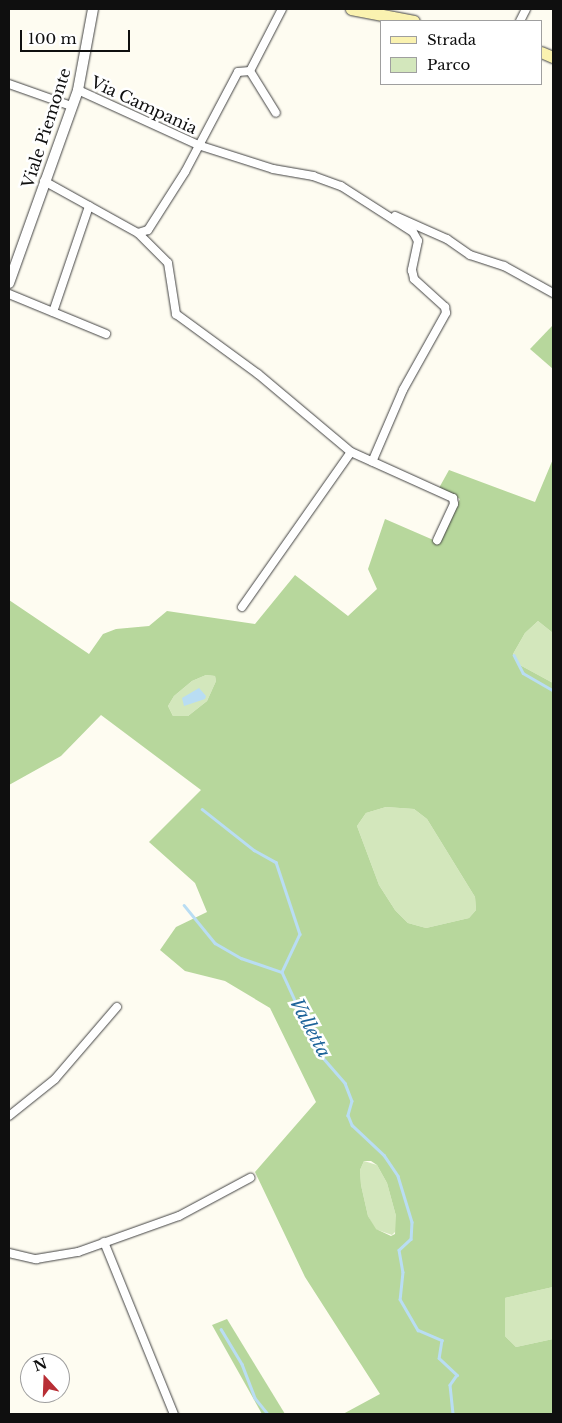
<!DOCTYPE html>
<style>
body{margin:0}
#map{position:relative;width:562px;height:1423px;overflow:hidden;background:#fefcf1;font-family:"Libre Baskerville",serif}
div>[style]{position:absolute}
.green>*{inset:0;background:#d3e7bc}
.forest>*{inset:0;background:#b7d79c}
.water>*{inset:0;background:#b9ddf3}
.stream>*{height:2.5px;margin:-1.25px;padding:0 1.25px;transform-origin:1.25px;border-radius:1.25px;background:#b9ddf3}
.roads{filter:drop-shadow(0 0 1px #424242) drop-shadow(0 0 1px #424242)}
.minor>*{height:8px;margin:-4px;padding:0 4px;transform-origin:4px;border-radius:4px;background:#fff}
.tertiary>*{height:10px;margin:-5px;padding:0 5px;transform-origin:5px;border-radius:5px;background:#fff}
.secondary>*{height:11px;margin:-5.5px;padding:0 5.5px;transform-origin:5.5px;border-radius:5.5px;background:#faf2b0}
span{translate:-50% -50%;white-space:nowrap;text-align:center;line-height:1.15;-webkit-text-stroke:5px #fff;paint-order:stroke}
.street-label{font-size:16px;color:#0f0f0f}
.water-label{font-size:18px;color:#1e649a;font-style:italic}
.frame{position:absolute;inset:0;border:10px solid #0f0f0f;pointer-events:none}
.legend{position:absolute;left:380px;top:20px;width:162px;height:65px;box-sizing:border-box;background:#fff;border:1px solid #9f9f9f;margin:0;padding:6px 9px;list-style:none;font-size:15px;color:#0f0f0f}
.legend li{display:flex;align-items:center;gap:10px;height:25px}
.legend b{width:25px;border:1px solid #9f9f9f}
.north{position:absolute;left:20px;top:1353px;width:50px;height:50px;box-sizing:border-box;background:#fff;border:1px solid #9f9f9f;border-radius:50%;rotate:340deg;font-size:14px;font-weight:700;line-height:20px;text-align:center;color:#0f0f0f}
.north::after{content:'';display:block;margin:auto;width:18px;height:22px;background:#b82e35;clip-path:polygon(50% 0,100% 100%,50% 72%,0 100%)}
.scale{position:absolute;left:20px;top:30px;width:110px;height:22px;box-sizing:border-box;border:2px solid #0f0f0f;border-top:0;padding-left:6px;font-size:15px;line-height:18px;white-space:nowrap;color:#0f0f0f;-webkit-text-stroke:4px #fff;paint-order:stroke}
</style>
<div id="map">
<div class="green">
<i style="clip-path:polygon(538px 621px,553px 633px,553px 683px,518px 664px,513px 654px,525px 633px)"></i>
<i style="clip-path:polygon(206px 675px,215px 676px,216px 681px,207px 701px,188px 716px,173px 716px,168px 706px,174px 696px,192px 681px)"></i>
<i style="clip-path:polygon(386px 807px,414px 809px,427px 819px,475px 897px,476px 910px,469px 918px,426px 928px,408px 923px,395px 910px,379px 885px,357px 826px,366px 813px)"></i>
<i style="clip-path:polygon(364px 1161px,377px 1165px,387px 1183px,396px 1216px,396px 1231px,392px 1235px,375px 1229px,368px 1216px,361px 1185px,360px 1170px)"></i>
<i style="clip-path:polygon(553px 1287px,553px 1339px,516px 1347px,505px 1336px,505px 1298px)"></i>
</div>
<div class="forest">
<i style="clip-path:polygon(553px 325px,553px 369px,530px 349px)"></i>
<i style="clip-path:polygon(evenodd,553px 459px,553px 633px,538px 621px,525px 633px,513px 654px,518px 664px,553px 683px,553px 1287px,505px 1298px,505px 1336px,516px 1347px,553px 1339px,553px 1414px,343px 1414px,380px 1394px,305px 1277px,255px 1172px,316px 1102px,270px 1008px,225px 981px,185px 971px,160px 950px,176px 927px,207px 912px,195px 883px,149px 842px,201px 790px,101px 715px,61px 756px,9px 785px,9px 600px,89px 654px,103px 634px,116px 629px,149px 626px,167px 611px,255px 624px,295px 575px,348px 616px,377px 589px,368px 569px,385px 519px,438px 542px,460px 499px,439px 488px,449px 470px,535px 502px,553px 459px,206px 675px,215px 676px,216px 681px,207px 701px,188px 716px,173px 716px,168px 706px,174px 696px,192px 681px,206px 675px,553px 459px,386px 807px,414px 809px,427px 819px,475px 897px,476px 910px,469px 918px,426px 928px,408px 923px,395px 910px,379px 885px,357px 826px,366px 813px,386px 807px,553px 459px,364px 1161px,371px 1161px,377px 1165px,387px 1183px,396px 1216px,395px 1234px,391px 1236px,376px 1229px,368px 1216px,361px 1185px,360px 1170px,364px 1161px)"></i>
<i style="clip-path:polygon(227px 1319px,285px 1414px,262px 1414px,212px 1325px)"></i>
</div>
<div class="water">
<i style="clip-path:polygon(199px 688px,206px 696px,205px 699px,184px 706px,182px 698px)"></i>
</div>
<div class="stream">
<i style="left:514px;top:655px;width:20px;rotate:63deg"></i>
<i style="left:523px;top:673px;width:34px;rotate:30deg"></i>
<i style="left:202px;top:809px;width:66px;rotate:38.3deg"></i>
<i style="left:254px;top:850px;width:25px;rotate:29deg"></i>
<i style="left:276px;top:862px;width:76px;rotate:71.6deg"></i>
<i style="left:300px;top:934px;width:42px;rotate:115.3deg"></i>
<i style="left:184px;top:905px;width:49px;rotate:50.8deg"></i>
<i style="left:215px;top:943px;width:30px;rotate:30deg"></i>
<i style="left:241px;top:958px;width:43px;rotate:18.9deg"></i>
<i style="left:282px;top:972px;width:89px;rotate:65.4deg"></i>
<i style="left:319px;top:1053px;width:40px;rotate:49deg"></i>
<i style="left:345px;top:1083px;width:19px;rotate:69deg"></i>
<i style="left:352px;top:1101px;width:15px;rotate:106deg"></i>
<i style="left:348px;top:1115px;width:11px;rotate:68deg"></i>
<i style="left:352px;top:1125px;width:44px;rotate:43.2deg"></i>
<i style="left:384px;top:1155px;width:25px;rotate:56deg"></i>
<i style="left:398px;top:1176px;width:48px;rotate:73.1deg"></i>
<i style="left:412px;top:1222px;width:17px;rotate:93deg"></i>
<i style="left:411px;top:1239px;width:16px;rotate:137deg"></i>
<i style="left:399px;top:1250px;width:22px;rotate:80deg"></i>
<i style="left:403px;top:1272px;width:27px;rotate:96deg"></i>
<i style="left:400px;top:1299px;width:36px;rotate:60deg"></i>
<i style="left:418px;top:1330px;width:26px;rotate:23deg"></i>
<i style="left:442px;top:1340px;width:18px;rotate:99deg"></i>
<i style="left:439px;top:1358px;width:25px;rotate:43deg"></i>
<i style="left:457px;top:1375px;width:12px;rotate:125deg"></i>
<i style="left:450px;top:1385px;width:29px;rotate:84deg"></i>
<i style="left:221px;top:1329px;width:41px;rotate:59deg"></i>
<i style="left:242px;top:1364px;width:36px;rotate:69deg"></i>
<i style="left:255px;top:1398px;width:21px;rotate:51deg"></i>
</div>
<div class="roads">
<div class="minor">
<i style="left:520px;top:21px;width:13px;rotate:-63deg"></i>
<i style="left:250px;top:71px;width:49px;rotate:58.2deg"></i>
<i style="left:9px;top:84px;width:66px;rotate:19.5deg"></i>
<i style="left:78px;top:90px;width:132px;rotate:24.6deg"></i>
<i style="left:198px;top:145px;width:79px;rotate:17.7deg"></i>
<i style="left:273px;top:169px;width:41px;rotate:9.9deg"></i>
<i style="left:313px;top:176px;width:30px;rotate:20deg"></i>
<i style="left:341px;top:186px;width:85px;rotate:32.6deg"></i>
<i style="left:413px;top:232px;width:10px;rotate:61deg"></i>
<i style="left:418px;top:241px;width:30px;rotate:102deg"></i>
<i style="left:412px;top:270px;width:9px;rotate:77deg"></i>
<i style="left:414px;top:279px;width:42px;rotate:42.1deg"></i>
<i style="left:445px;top:307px;width:6px;rotate:81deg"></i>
<i style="left:446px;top:313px;width:88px;rotate:119.2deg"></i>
<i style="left:403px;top:390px;width:78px;rotate:113.3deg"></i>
<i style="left:44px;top:181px;width:107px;rotate:29deg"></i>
<i style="left:138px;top:233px;width:10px;rotate:-17deg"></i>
<i style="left:148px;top:230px;width:69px;rotate:-57.5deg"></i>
<i style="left:185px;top:172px;width:113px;rotate:-62.1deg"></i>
<i style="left:238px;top:72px;width:12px;rotate:-5deg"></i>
<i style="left:250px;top:71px;width:70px;rotate:-62.7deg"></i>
<i style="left:395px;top:216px;width:57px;rotate:23.9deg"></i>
<i style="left:447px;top:239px;width:28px;rotate:35deg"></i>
<i style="left:470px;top:255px;width:36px;rotate:18deg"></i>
<i style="left:504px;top:266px;width:56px;rotate:28.9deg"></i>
<i style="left:138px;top:233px;width:42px;rotate:45deg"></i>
<i style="left:168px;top:263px;width:52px;rotate:81.1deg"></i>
<i style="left:176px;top:314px;width:102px;rotate:36.2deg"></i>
<i style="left:258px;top:374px;width:121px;rotate:40deg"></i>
<i style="left:351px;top:452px;width:112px;rotate:24.3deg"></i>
<i style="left:453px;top:498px;width:6px;rotate:81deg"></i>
<i style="left:454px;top:504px;width:40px;rotate:115deg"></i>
<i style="left:9px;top:294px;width:105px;rotate:22.4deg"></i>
<i style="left:53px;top:312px;width:112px;rotate:-71.2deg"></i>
<i style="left:242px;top:607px;width:189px;rotate:-54.9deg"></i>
<i style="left:9px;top:1116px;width:59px;rotate:-38.8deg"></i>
<i style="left:55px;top:1079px;width:95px;rotate:-49.3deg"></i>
<i style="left:104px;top:1242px;width:186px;rotate:67.9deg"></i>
<i style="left:9px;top:1253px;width:28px;rotate:13deg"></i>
<i style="left:36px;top:1259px;width:43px;rotate:-9.5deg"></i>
<i style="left:78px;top:1252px;width:107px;rotate:-19.6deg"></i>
<i style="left:179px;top:1216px;width:81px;rotate:-28.2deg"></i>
</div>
<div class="tertiary">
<i style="left:9px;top:283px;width:205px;rotate:-70.3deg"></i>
<i style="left:78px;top:90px;width:82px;rotate:-79.5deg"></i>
</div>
<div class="secondary">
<i style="left:351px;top:9px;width:64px;rotate:10.8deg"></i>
<i style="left:541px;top:52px;width:13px;rotate:23deg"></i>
</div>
</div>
<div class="street-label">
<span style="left:144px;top:105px;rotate:25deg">Via Campania</span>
<span style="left:46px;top:128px;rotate:-72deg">Viale Piemonte</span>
</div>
<div class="water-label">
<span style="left:310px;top:1028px;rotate:62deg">Valletta</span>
</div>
<div class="frame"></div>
<ul class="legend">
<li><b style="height:6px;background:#faf2b0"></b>Strada</li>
<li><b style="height:14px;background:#d3e7bc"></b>Parco</li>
</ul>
<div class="north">N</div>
<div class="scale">100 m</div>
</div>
